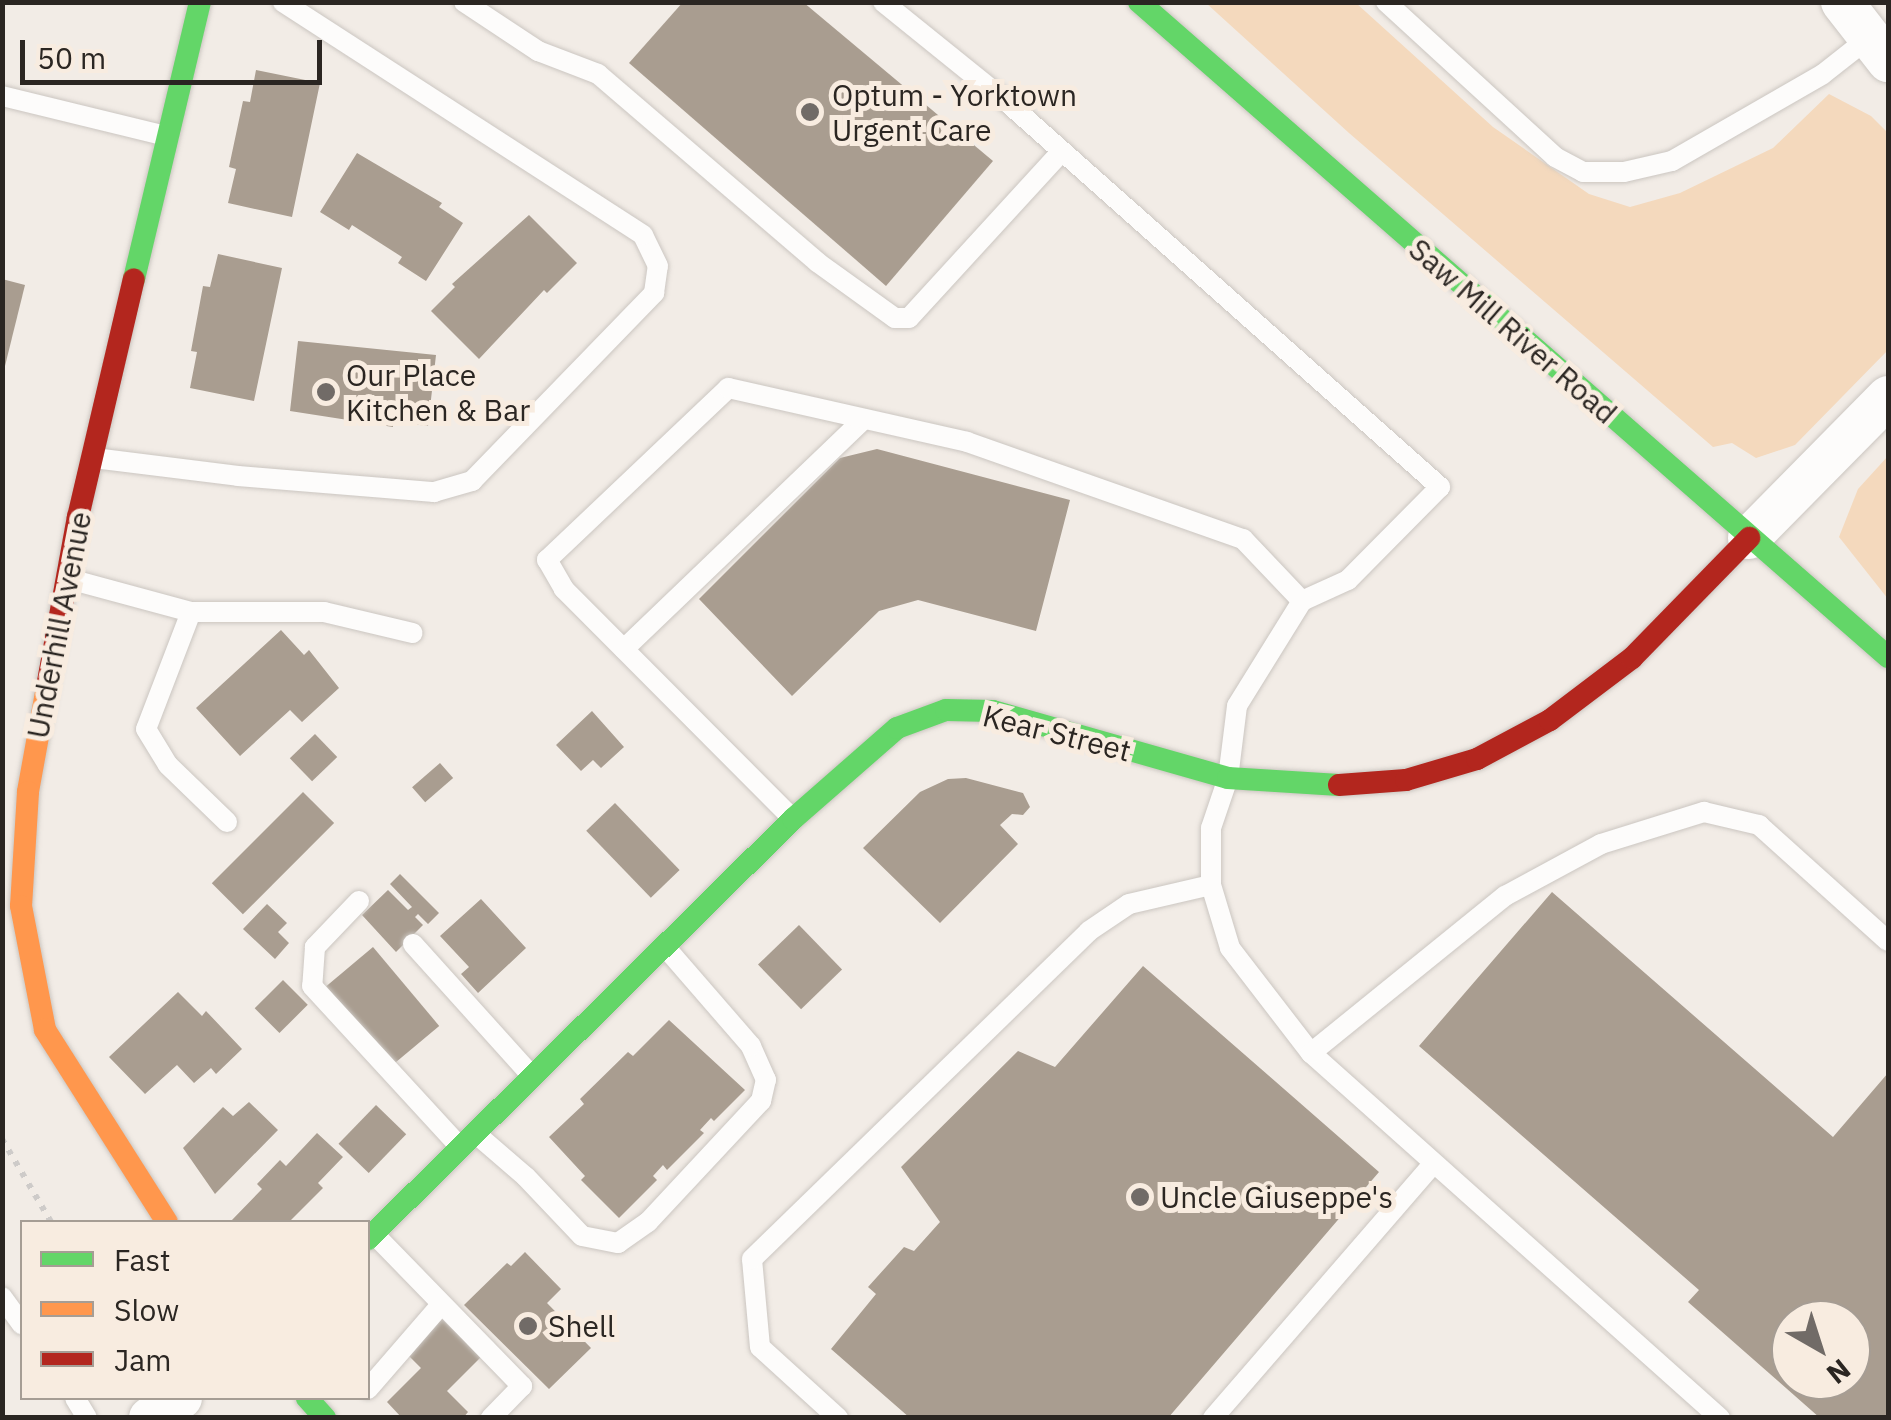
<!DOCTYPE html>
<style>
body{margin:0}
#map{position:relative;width:1891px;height:1420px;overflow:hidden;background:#f2ece6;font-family:"IBM Plex Sans",sans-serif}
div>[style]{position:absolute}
.green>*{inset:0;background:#f4d9bd}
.building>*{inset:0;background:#a99d90;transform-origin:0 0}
.path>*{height:6px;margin-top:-3px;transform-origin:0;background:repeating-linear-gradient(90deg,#cecbc9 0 5px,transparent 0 13px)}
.roads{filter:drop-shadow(0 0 2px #cbc6c1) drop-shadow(0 0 2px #cbc6c1)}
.lane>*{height:20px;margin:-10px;padding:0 10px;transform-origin:10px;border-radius:10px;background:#fdfcfb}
.street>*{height:42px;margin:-21px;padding:0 21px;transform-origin:21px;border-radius:21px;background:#fdfcfb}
.fast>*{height:22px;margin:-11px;padding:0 11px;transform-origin:11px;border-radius:11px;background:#63d668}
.slow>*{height:22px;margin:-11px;padding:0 11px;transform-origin:11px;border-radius:11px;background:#ff974d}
.jam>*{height:22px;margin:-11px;padding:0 11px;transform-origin:11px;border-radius:11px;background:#b3261e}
.dots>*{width:28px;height:28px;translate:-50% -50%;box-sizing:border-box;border:5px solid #f8ece0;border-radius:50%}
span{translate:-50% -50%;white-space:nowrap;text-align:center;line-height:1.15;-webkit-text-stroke:10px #f8ece0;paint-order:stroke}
.poi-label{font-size:30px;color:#2b2622}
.left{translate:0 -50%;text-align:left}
.street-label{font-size:30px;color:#2b2622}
.frame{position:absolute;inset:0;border:5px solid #2b2622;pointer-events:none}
.legend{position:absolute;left:20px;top:1220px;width:350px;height:180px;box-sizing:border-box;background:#f8ece0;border:2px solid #a69d94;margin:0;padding:12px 18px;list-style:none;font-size:30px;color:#2b2622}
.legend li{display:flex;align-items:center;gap:20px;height:50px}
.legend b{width:50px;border:2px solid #a69d94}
.north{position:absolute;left:1771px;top:1300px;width:100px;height:100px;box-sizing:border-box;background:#f8ece0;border:2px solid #a69d94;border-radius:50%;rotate:141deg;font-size:28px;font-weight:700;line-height:40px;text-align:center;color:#2b2622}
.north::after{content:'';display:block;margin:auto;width:35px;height:45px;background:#716b67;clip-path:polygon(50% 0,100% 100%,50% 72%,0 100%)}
.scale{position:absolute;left:20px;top:40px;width:302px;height:45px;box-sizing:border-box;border:5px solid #2b2622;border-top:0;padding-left:12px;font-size:30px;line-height:35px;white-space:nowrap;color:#2b2622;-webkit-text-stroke:8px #f8ece0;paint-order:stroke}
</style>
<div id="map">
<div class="green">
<i style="clip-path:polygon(1206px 3px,1356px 3px,1493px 127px,1589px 194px,1630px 207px,1680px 193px,1773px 148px,1829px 94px,1871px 116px,1888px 133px,1888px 350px,1795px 445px,1756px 458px,1732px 443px,1713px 447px,1349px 133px)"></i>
<i style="clip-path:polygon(1888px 456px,1888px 599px,1839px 537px,1858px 489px)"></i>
</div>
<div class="building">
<i style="clip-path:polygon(683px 2px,803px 2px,993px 161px,886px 286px,629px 63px)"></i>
<i style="clip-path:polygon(256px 70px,320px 83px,292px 217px,228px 203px,236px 169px,229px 167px,243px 101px,250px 102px)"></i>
<i style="clip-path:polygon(357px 153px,442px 203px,439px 207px,463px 223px,426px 281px,398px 263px,402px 257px,352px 225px,349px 230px,320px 212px)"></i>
<i style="clip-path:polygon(529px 215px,577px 263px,547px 293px,544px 290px,479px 359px,431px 311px,455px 287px,452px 284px)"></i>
<i style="clip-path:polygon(218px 254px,282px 268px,254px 401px,190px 388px,197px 352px,191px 351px,203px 286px,210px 287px)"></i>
<i style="clip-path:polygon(2px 279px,25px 285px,4px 370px,2px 370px)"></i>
<i style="clip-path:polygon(298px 341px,436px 355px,428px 426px,393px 422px,393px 427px,290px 411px)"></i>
<i style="clip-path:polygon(877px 449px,1070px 500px,1036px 631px,918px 600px,879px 611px,792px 696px,699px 599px,840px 458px)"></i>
<i style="clip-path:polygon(281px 630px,304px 655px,309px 650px,339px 688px,302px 722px,290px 710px,240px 756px,196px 708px)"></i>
<i style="clip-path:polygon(592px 711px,624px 747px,601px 768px,593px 760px,581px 771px,556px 745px)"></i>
<i style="left:315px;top:734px;width:32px;height:35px;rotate:46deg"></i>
<i style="left:440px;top:763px;width:20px;height:37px;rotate:49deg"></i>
<i style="clip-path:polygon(966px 778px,1023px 793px,1030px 807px,1023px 815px,1012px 814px,1000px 825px,1018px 844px,940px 923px,863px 848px,920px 792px,948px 779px)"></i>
<i style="left:303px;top:792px;width:44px;height:129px;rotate:45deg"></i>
<i style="left:615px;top:803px;width:93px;height:40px;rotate:46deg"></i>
<i style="clip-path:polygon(400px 874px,439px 913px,428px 924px,418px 914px,415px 917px,423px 925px,396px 952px,362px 915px,388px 890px,408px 910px,412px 907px,390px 884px)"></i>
<i style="clip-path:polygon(evenodd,1552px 892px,1833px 1137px,1888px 1073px,1888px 1418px,1820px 1418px,1688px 1302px,1699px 1290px,1419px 1046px,1552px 892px,1791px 1320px,1851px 1320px,1851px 1380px,1791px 1380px,1791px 1320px)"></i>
<i style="clip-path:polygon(481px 899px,526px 948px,478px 993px,461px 974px,469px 967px,440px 936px)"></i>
<i style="clip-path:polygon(267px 904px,287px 923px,278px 932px,289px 943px,275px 959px,243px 929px)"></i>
<i style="left:799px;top:925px;width:62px;height:57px;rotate:46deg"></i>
<i style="left:373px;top:947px;width:103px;height:61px;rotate:50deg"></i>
<i style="clip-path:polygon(1143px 966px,1379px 1172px,1168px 1418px,910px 1418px,831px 1349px,876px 1294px,868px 1287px,904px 1247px,914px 1251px,940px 1222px,901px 1167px,1018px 1051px,1055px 1067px)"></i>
<i style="left:283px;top:980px;width:35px;height:40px;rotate:45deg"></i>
<i style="clip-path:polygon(178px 992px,202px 1016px,206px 1011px,242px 1049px,216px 1074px,211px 1068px,194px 1083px,177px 1065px,145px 1094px,109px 1057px)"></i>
<i style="clip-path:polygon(669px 1020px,745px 1090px,714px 1121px,711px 1118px,700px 1130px,704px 1133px,667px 1170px,663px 1165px,653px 1176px,657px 1180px,619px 1218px,581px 1180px,585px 1176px,549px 1137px,584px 1104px,580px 1099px,628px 1052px,633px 1056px)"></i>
<i style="clip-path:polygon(249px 1102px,278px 1130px,215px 1194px,183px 1148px,223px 1107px,233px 1116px)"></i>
<i style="left:376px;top:1105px;width:42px;height:54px;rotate:44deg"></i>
<i style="clip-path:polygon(317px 1133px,343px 1157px,318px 1183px,323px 1188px,289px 1222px,231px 1221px,262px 1189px,257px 1184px,280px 1160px,286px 1166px)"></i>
<i style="clip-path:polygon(525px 1252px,561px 1289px,547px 1303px,591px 1348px,549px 1389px,464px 1305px,507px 1263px,511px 1266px)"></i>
<i style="clip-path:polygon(441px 1318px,481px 1357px,447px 1391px,468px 1412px,463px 1418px,402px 1418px,387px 1402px,421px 1368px,406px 1353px)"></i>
</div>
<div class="path">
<i style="left:2px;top:1139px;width:96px;rotate:59.4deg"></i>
</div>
<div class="roads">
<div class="lane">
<i style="left:464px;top:2px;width:89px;rotate:33.5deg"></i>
<i style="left:538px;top:51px;width:64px;rotate:21deg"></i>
<i style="left:598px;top:74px;width:289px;rotate:40.6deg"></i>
<i style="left:817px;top:262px;width:96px;rotate:35.7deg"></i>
<i style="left:895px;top:318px;width:14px"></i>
<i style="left:909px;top:318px;width:226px;rotate:-47.5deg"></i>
<i style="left:883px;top:2px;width:161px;rotate:38.9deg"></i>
<i style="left:1008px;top:103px;width:578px;rotate:41.63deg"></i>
<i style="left:1440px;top:487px;width:131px;rotate:134.7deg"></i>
<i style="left:1348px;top:580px;width:51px;rotate:155.5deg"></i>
<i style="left:1386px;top:2px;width:229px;rotate:42.5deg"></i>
<i style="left:1555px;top:157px;width:32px;rotate:28deg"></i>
<i style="left:1583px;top:172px;width:41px"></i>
<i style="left:1624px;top:172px;width:49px;rotate:-12.9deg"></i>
<i style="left:1672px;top:161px;width:174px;rotate:-29.9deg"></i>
<i style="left:1823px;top:74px;width:60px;rotate:-38.2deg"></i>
<i style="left:2px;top:96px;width:169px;rotate:13.7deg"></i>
<i style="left:94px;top:458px;width:145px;rotate:7.1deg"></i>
<i style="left:238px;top:476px;width:197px;rotate:4.7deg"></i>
<i style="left:434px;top:492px;width:40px;rotate:-16deg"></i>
<i style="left:472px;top:481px;width:262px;rotate:-45.9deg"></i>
<i style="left:654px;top:293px;width:27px;rotate:-82deg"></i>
<i style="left:658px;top:266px;width:34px;rotate:-116deg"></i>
<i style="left:643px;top:235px;width:429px;rotate:-147.1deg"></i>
<i style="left:69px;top:579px;width:126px;rotate:15.1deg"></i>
<i style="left:191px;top:612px;width:133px"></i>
<i style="left:324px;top:612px;width:91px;rotate:13.3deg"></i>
<i style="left:191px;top:612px;width:125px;rotate:111deg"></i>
<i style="left:146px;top:729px;width:42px;rotate:58.6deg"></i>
<i style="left:168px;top:765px;width:82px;rotate:44deg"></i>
<i style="left:624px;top:649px;width:332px;rotate:-43.8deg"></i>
<i style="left:793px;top:819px;width:325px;rotate:-134.9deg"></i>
<i style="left:564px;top:589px;width:34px;rotate:-120deg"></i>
<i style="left:547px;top:560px;width:250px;rotate:-43.5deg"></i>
<i style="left:728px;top:388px;width:245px;rotate:12.7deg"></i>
<i style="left:967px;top:442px;width:293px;rotate:19.4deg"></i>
<i style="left:1243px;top:539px;width:86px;rotate:46.4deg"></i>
<i style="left:1302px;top:601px;width:123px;rotate:121.8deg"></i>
<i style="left:1237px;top:706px;width:73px;rotate:97.1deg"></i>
<i style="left:1228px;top:778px;width:53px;rotate:108.8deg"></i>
<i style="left:1211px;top:828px;width:57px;rotate:90deg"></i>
<i style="left:1211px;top:885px;width:66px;rotate:73.2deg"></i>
<i style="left:1230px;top:948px;width:133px;rotate:52.4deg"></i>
<i style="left:1311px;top:1053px;width:548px;rotate:41.75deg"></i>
<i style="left:359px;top:901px;width:64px;rotate:133.7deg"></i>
<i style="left:315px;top:947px;width:39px;rotate:94deg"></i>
<i style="left:312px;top:986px;width:216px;rotate:47.4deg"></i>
<i style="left:413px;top:944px;width:176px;rotate:48deg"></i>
<i style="left:1311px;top:1053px;width:250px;rotate:-39deg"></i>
<i style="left:1505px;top:896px;width:109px;rotate:-28.4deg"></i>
<i style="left:1601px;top:844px;width:108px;rotate:-17.3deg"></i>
<i style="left:1704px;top:812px;width:57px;rotate:13.3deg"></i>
<i style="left:1759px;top:825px;width:173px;rotate:42deg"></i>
<i style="left:475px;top:1133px;width:67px;rotate:40.8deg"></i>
<i style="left:526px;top:1177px;width:81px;rotate:46.5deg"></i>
<i style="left:582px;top:1236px;width:37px;rotate:11deg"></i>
<i style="left:618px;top:1243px;width:37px;rotate:-35deg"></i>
<i style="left:648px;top:1222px;width:166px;rotate:-47deg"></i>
<i style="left:761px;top:1101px;width:22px;rotate:-77deg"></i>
<i style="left:766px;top:1080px;width:37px;rotate:-114deg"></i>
<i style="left:751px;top:1046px;width:130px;rotate:-130.9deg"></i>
<i style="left:375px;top:1235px;width:211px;rotate:45.8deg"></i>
<i style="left:522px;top:1386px;width:45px;rotate:134.1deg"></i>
<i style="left:2px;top:1297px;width:34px;rotate:54deg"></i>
<i style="left:368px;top:1389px;width:110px;rotate:-49.1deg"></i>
<i style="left:75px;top:1398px;width:23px;rotate:59deg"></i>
<i style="left:838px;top:1418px;width:105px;rotate:-137.7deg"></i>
<i style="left:760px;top:1347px;width:88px;rotate:-95.2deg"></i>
<i style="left:752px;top:1259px;width:470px;rotate:-44.2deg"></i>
<i style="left:1089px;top:931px;width:48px;rotate:-34deg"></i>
<i style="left:1129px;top:904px;width:84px;rotate:-13deg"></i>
<i style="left:1213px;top:1418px;width:337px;rotate:-49.1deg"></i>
</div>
<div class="street">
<i style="left:1842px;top:2px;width:75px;rotate:52.1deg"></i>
<i style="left:1749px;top:538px;width:198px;rotate:-45.4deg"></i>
<i style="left:150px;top:1418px;width:37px;rotate:-33deg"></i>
</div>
<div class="fast">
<i style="left:1139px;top:2px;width:995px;rotate:41.17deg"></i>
<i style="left:134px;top:279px;width:285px;rotate:-76.6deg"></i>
<i style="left:368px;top:1239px;width:598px;rotate:-44.66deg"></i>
<i style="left:793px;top:819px;width:138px;rotate:-41.2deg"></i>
<i style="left:897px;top:728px;width:52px;rotate:-20.2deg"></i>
<i style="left:946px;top:710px;width:47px;rotate:1.2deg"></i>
<i style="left:993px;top:711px;width:244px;rotate:15.9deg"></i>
<i style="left:1228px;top:778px;width:111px;rotate:3.6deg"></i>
<i style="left:307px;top:1398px;width:27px;rotate:48deg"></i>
</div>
<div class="slow">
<i style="left:47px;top:687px;width:107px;rotate:100.3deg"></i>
<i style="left:28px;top:792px;width:114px;rotate:93.5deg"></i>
<i style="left:21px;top:906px;width:126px;rotate:79deg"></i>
<i style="left:45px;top:1030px;width:227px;rotate:57.6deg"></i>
</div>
<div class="jam">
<i style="left:47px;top:687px;width:173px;rotate:-79.7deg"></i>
<i style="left:78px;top:517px;width:244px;rotate:-76.8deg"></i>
<i style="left:1339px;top:785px;width:67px;rotate:-4.3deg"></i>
<i style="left:1406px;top:780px;width:74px;rotate:-16.5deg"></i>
<i style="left:1477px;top:759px;width:83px;rotate:-28.1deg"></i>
<i style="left:1550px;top:720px;width:103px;rotate:-37.1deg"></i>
<i style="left:1632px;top:658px;width:168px;rotate:-45.7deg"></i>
</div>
</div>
<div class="dots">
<i style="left:810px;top:112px;background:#716b67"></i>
<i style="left:326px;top:392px;background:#716b67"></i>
<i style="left:1140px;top:1197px;background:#716b67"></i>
<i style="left:528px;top:1326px;background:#716b67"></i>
</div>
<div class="poi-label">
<span class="left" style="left:832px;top:112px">Optum - Yorktown<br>Urgent Care</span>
<span class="left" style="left:346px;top:392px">Our Place<br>Kitchen &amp; Bar</span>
<span class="left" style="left:1160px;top:1197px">Uncle Giuseppe's</span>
<span class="left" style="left:548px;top:1326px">Shell</span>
</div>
<div class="street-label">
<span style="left:1513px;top:331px;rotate:41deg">Saw Mill River Road</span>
<span style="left:59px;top:625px;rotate:-79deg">Underhill Avenue</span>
<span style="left:1057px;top:733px;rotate:14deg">Kear Street</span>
</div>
<div class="frame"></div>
<ul class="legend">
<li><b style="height:12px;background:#63d668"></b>Fast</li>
<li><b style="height:12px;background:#ff974d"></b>Slow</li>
<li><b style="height:12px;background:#b3261e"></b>Jam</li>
</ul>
<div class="north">N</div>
<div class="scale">50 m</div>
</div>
